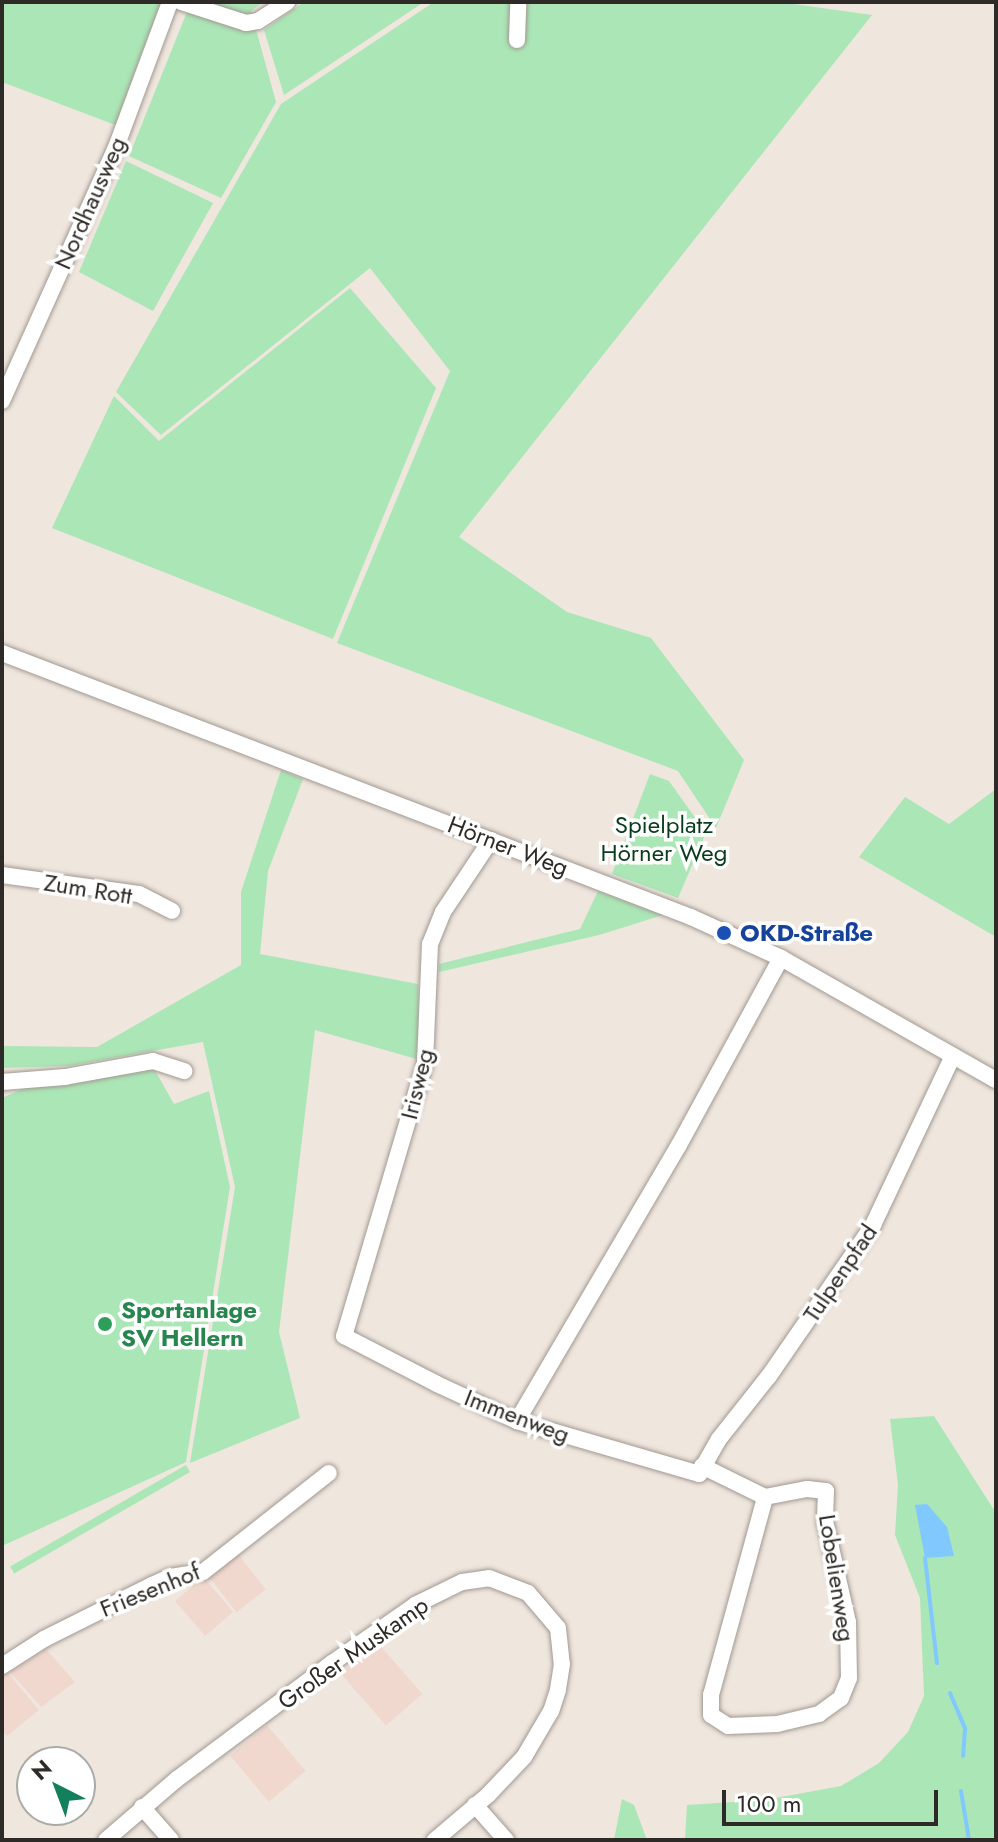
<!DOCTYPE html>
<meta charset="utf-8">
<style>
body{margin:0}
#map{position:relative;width:998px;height:1842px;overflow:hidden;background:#efe6de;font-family:Jost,sans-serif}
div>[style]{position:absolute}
.industrial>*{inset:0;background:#f1d8cf;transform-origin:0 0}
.green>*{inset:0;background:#abe6b6;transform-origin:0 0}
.water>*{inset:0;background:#81c8ff}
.stream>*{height:4px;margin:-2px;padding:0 2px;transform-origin:2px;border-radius:2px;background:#81c8ff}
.roads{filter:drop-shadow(0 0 2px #a19991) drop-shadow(0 0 2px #a19991)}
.street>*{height:16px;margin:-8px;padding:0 8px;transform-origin:8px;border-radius:8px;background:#fff}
.dots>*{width:22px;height:22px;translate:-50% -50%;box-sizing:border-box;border:4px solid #fff;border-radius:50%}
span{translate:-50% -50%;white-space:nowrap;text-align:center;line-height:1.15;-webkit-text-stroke:7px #fff;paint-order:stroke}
.street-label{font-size:24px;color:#2d2a27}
.park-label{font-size:24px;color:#073d1a}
.transit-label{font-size:24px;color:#164399;font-weight:700}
.left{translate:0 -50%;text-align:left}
.leisure-label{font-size:24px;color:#27864d;font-weight:700}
.frame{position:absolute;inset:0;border:4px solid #2d2a27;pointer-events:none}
.north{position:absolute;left:16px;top:1746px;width:80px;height:80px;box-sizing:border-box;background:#fff;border:2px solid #abaaa9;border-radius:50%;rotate:318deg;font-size:22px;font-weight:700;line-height:32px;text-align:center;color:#2d2a27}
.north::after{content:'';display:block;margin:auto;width:28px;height:36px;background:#13805d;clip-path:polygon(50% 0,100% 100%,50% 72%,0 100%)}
.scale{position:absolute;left:722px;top:1790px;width:216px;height:36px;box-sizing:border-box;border:4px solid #2d2a27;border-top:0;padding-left:10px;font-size:24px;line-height:28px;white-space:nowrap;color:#2d2a27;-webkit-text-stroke:6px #fff;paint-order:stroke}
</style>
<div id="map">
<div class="industrial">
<i style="left:235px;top:1550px;width:50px;height:37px;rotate:52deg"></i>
<i style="left:203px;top:1577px;width:46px;height:37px;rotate:49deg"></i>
<i style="left:377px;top:1642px;width:69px;height:48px;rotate:49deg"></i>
<i style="clip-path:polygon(46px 1649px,75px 1682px,41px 1707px,10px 1672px)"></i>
<i style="clip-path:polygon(7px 1672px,39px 1710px,7px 1736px,2px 1731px,2px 1676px)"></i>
<i style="left:267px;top:1725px;width:60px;height:48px;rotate:50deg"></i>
</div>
<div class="green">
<i style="clip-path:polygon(2px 2px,166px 2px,118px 126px,2px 82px)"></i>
<i style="clip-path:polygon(191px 2px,263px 2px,251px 11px,276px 102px,221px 198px,129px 156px)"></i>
<i style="clip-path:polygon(304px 2px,424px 2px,284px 95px,264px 30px)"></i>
<i style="clip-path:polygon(434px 2px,779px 2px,872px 15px,459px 537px,567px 612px,651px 638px,744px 760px,716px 828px,678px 771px,337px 643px,450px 371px,370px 268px,161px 435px,116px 392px,281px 104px)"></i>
<i style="clip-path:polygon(126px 161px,213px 203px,153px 311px,79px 272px)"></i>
<i style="clip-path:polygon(350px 288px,436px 388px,333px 639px,52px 528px,114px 396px,159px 441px)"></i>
<i style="clip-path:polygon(281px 770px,303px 779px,268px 871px,260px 954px,418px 984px,420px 1060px,315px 1030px,279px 1332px,300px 1418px,190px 1463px,235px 1187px,203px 1042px,68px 1066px,2px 1068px,2px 1046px,97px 1047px,241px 965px,241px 892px)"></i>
<i style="clip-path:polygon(650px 774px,669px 781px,706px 833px,678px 898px,612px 874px)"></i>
<i style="clip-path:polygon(996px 789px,996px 937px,859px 857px,905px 797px,949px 824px)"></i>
<i style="clip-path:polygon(598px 891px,663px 915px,599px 935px,439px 972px,439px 964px,580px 929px)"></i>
<i style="clip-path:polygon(153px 1067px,174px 1104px,209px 1091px,230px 1187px,186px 1462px,2px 1546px,2px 1098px,29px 1086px)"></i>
<i style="clip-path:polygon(934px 1416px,996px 1513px,996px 1840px,685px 1840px,687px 1805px,765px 1800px,841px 1786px,879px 1763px,908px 1732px,924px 1696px,920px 1598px,895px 1535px,898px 1485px,890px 1419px)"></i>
<i style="left:186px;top:1465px;width:8px;height:203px;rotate:60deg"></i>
<i style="clip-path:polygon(622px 1799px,634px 1805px,647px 1840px,614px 1840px)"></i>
</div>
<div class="water">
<i style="clip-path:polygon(927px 1504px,947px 1527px,954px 1556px,925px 1558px,915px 1505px)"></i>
</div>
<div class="stream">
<i style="left:925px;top:1558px;width:106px;rotate:83.5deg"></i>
<i style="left:950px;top:1693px;width:39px;rotate:67deg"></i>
<i style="left:965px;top:1729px;width:27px;rotate:94deg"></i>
<i style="left:961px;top:1791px;width:50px;rotate:80.7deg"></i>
</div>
<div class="roads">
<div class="street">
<i style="left:181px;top:2px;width:68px;rotate:17.9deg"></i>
<i style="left:246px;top:23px;width:12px;rotate:-9deg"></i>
<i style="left:258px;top:21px;width:35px;rotate:-33deg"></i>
<i style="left:517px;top:40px;width:38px;rotate:-88deg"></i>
<i style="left:2px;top:401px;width:275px;rotate:-65.8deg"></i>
<i style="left:115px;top:150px;width:158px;rotate:-69.6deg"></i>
<i style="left:2px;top:653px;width:738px;rotate:20.97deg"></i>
<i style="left:691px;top:917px;width:99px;rotate:24.5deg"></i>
<i style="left:781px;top:958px;width:247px;rotate:29.6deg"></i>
<i style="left:491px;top:840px;width:87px;rotate:123.7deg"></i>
<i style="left:443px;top:912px;width:35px;rotate:112deg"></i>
<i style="left:430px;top:944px;width:119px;rotate:92.4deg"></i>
<i style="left:425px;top:1063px;width:285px;rotate:106.5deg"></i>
<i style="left:344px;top:1336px;width:105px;rotate:27.3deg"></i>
<i style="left:437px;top:1384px;width:88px;rotate:24.8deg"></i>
<i style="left:517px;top:1421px;width:190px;rotate:16.2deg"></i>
<i style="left:699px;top:1474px;width:40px;rotate:-60.3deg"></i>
<i style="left:719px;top:1439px;width:80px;rotate:-51.6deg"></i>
<i style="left:769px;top:1376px;width:183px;rotate:-55.4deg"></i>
<i style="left:873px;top:1225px;width:187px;rotate:-64.7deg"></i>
<i style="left:2px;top:875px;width:138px;rotate:7.9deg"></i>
<i style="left:139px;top:894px;width:37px;rotate:27deg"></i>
<i style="left:2px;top:1082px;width:63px;rotate:-4.5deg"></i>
<i style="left:65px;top:1077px;width:89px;rotate:-10.3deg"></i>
<i style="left:153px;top:1061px;width:33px;rotate:18deg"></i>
<i style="left:517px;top:1421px;width:320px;rotate:-59.6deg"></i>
<i style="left:679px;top:1145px;width:213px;rotate:-61.4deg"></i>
<i style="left:702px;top:1466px;width:70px;rotate:26.2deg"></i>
<i style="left:765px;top:1497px;width:43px;rotate:-10.8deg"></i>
<i style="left:807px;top:1489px;width:19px;rotate:6deg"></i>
<i style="left:826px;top:1491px;width:30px;rotate:92deg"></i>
<i style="left:825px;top:1521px;width:104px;rotate:77.2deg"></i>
<i style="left:848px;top:1622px;width:56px;rotate:89deg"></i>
<i style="left:849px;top:1678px;width:22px;rotate:112deg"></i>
<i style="left:841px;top:1698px;width:27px;rotate:144deg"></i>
<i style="left:819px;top:1714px;width:43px;rotate:166.6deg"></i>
<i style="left:777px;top:1724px;width:49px;rotate:177.7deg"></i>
<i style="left:728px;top:1726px;width:20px;rotate:-147deg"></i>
<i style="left:711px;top:1715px;width:20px;rotate:-90deg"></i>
<i style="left:711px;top:1695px;width:205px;rotate:-74.7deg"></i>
<i style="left:2px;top:1666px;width:50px;rotate:-32.7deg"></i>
<i style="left:44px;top:1639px;width:121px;rotate:-26.6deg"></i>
<i style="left:152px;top:1585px;width:20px;rotate:-24deg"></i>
<i style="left:170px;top:1577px;width:33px;rotate:-9deg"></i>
<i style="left:203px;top:1572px;width:160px;rotate:-38.2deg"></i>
<i style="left:475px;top:1805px;width:47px;rotate:48.5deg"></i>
<i style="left:142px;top:1807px;width:44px;rotate:48.7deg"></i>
<i style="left:106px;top:1840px;width:94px;rotate:-40.7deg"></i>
<i style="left:177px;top:1779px;width:194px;rotate:-36.8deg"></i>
<i style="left:332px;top:1663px;width:101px;rotate:-34.9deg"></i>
<i style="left:415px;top:1605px;width:52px;rotate:-26.1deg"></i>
<i style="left:462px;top:1582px;width:27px;rotate:-8deg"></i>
<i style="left:489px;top:1578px;width:42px;rotate:21deg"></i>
<i style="left:528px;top:1593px;width:46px;rotate:49.4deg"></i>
<i style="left:558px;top:1628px;width:36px;rotate:84deg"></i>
<i style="left:562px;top:1664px;width:26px;rotate:99deg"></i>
<i style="left:558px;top:1690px;width:22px;rotate:108deg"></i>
<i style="left:551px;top:1711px;width:53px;rotate:120.4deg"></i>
<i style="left:524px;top:1757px;width:52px;rotate:133.5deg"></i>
<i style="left:488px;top:1795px;width:70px;rotate:139.7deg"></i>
</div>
</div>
<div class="dots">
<i style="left:724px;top:933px;background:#1a4fb4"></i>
<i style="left:105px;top:1324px;background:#2e9e5b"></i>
</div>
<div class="street-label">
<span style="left:90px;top:203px;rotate:-66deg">Nordhausweg</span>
<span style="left:508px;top:846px;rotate:21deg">Hörner Weg</span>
<span style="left:88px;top:889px;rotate:9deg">Zum Rott</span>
<span style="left:417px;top:1084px;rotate:-76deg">Irisweg</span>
<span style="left:840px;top:1273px;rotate:-56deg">Tulpenpfad</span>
<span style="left:517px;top:1416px;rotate:21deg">Immenweg</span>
<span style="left:837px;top:1578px;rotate:81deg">Lobelienweg</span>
<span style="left:150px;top:1590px;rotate:-22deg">Friesenhof</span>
<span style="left:353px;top:1653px;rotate:-35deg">Großer Muskamp</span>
</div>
<div class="park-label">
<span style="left:664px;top:839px">Spielplatz<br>Hörner Weg</span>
</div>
<div class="transit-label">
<span class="left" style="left:740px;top:933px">OKD-Straße</span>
</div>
<div class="leisure-label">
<span class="left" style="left:121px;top:1324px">Sportanlage<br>SV Hellern</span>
</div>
<div class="frame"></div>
<div class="north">N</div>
<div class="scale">100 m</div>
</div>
